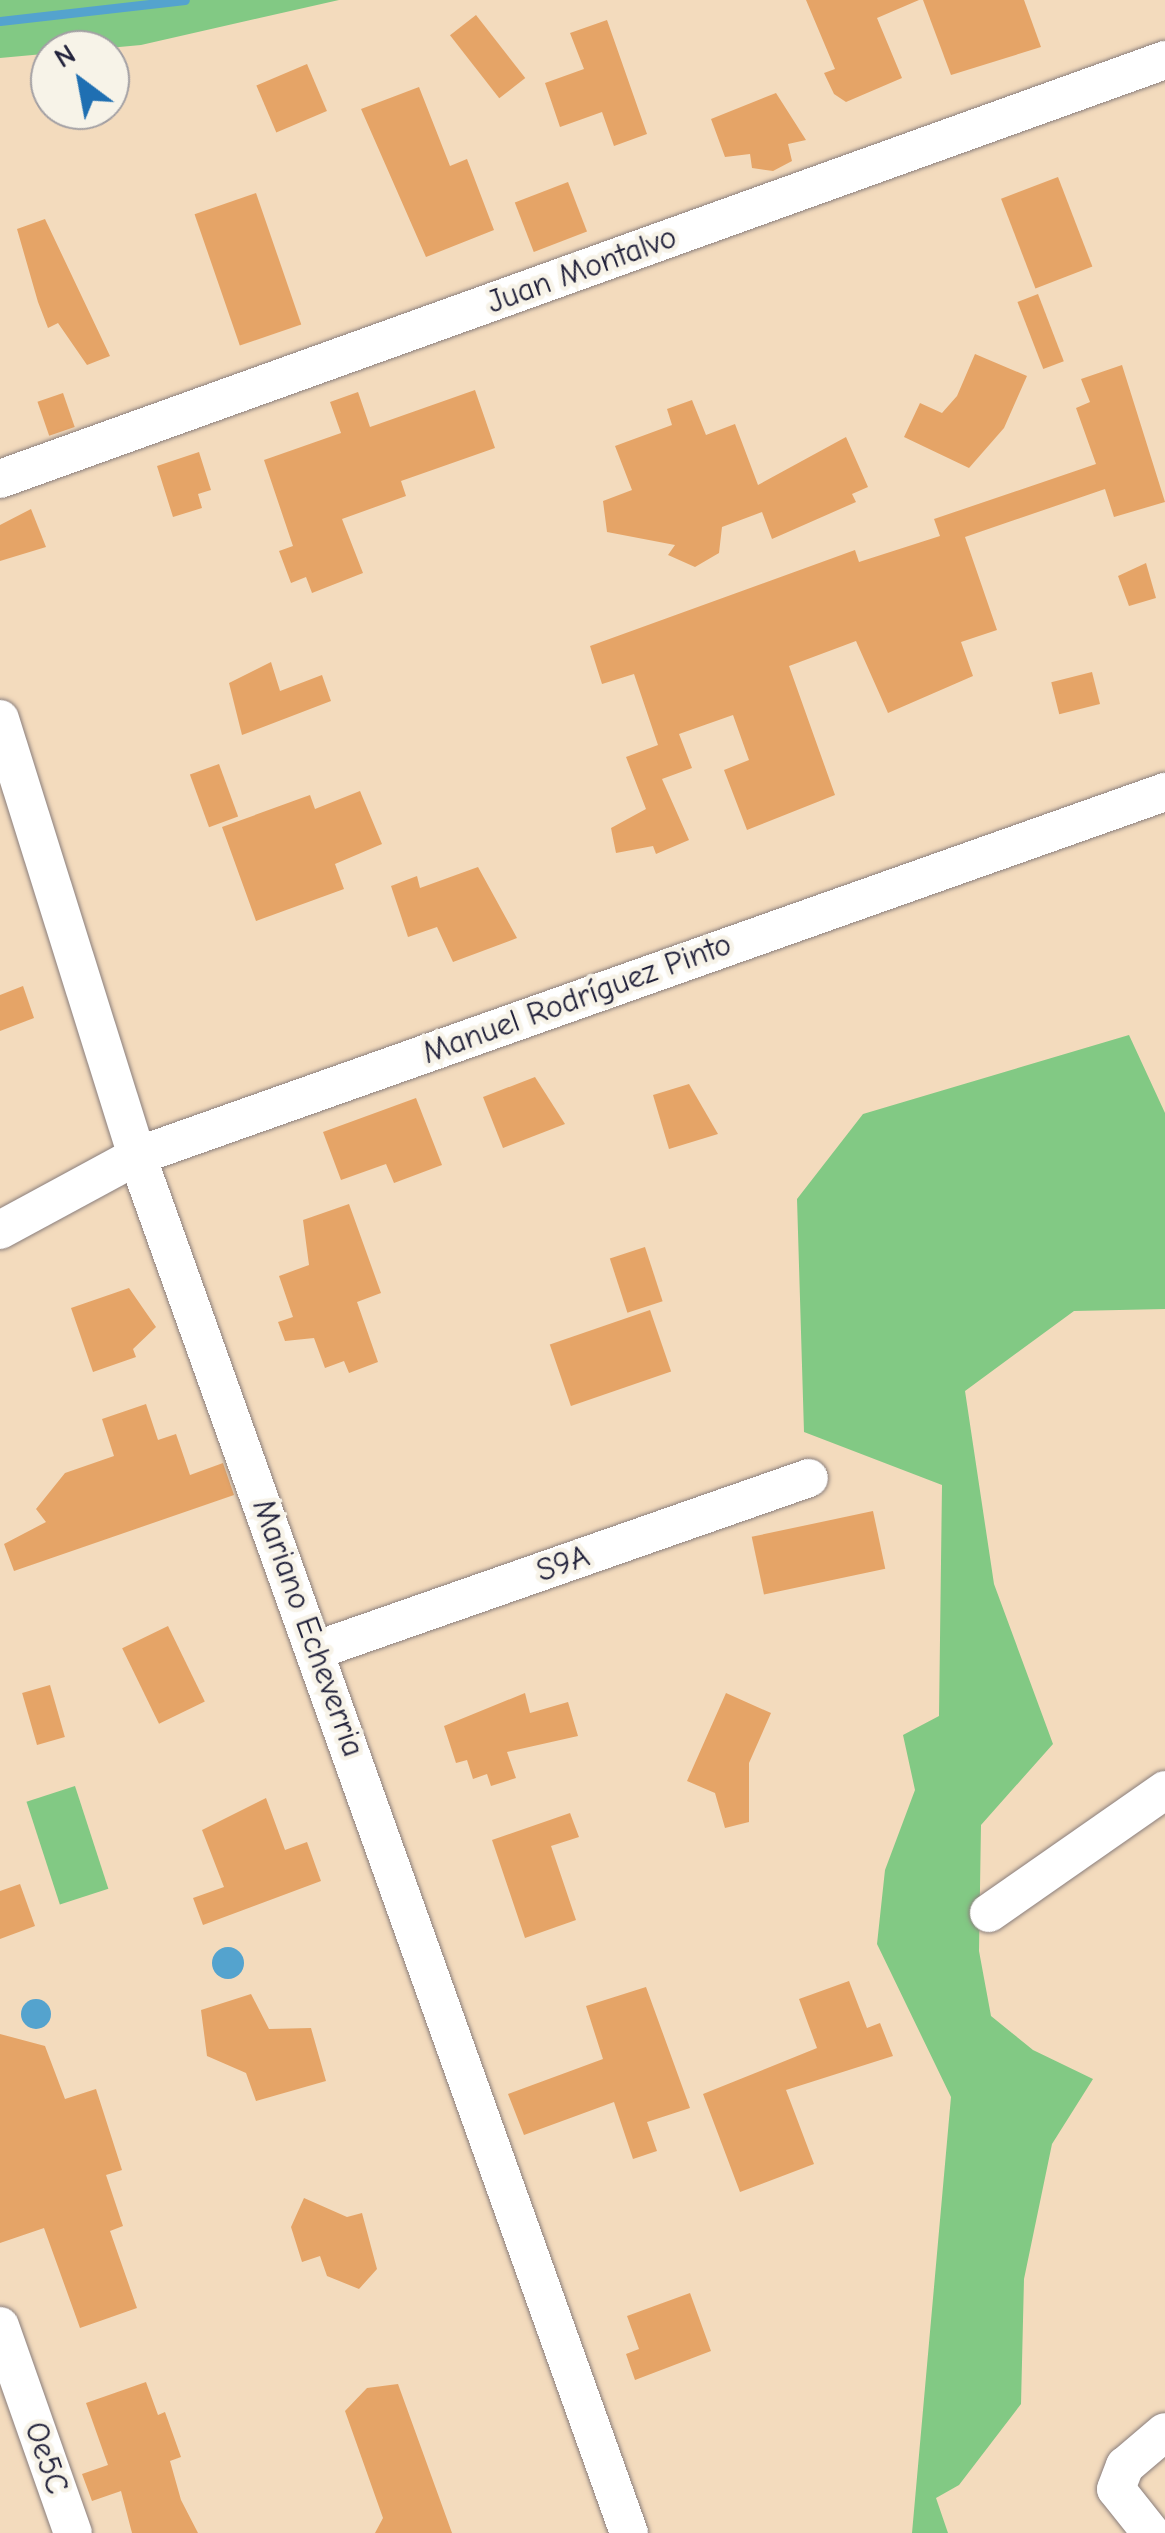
<!DOCTYPE html>
<meta charset="utf-8">
<style>
body{margin:0}
#map{position:relative;width:1165px;height:2533px;overflow:hidden;background:#f3dbbd;font-family:"Comic Neue",sans-serif}
div>[style]{position:absolute}
.green>*{inset:0;background:#82c984;transform-origin:0 0}
.water>*{inset:0;background:#54a3ce}
.round{border-radius:50%}
.stream>*{height:9px;margin:-4.5px;padding:0 4.5px;transform-origin:4.5px;border-radius:4.5px;background:#54a3ce}
.building>*{inset:0;background:#e5a467;transform-origin:0 0}
.roads{filter:drop-shadow(0 0 2px #8a7e7c) drop-shadow(0 0 2px #8a7e7c)}
.minor>*{height:38px;margin:-19px;padding:0 19px;transform-origin:19px;border-radius:19px;background:#fff}
span{translate:-50% -50%;white-space:nowrap;text-align:center;line-height:1.15;-webkit-text-stroke:9px #f7f3e8;paint-order:stroke}
.street-label{font-size:32px;color:#22223b}
.north{position:absolute;left:30px;top:30px;width:100px;height:100px;box-sizing:border-box;background:#f7f3e8;border:2px solid #a29fa3;border-radius:50%;rotate:328deg;font-size:28px;font-weight:700;line-height:40px;text-align:center;color:#22223b}
.north::after{content:'';display:block;margin:auto;width:35px;height:45px;background:#1f6fb2;clip-path:polygon(50% 0,100% 100%,50% 72%,0 100%)}
</style>
<div id="map">
<div class="green">
<i style="clip-path:polygon(0 0,339px 0,141px 45px,0 58px)"></i>
<i style="clip-path:polygon(1129px 1035px,1165px 1113px,1165px 1309px,1074px 1311px,965px 1391px,994px 1584px,1053px 1744px,981px 1825px,979px 1951px,991px 2016px,1033px 2050px,1093px 2079px,1052px 2144px,1024px 2279px,1021px 2404px,959px 2485px,936px 2498px,948px 2533px,912px 2533px,951px 2097px,877px 1944px,885px 1870px,915px 1790px,903px 1735px,939px 1716px,942px 1485px,804px 1432px,797px 1199px,863px 1114px)"></i>
<i style="left:75px;top:1786px;width:108px;height:51px;rotate:72deg"></i>
</div>
<div class="water">
<i class="round" style="left:212px;top:1947px;width:32px;height:32px"></i>
<i class="round" style="left:21px;top:1999px;width:30px;height:30px"></i>
</div>
<div class="stream">
<i style="left:0;top:21px;width:186px;rotate:-6.5deg"></i>
</div>
<div class="building">
<i style="clip-path:polygon(806px 0,919px 0,877px 18px,902px 78px,846px 102px,834px 94px,824px 73px,835px 69px)"></i>
<i style="clip-path:polygon(923px 0,1024px 0,1041px 47px,951px 75px)"></i>
<i style="left:476px;top:15px;width:80px;height:33px;rotate:52deg"></i>
<i style="clip-path:polygon(607px 20px,647px 134px,614px 146px,602px 112px,560px 127px,545px 83px,584px 69px,570px 33px)"></i>
<i style="left:307px;top:64px;width:51px;height:55px;rotate:67deg"></i>
<i style="clip-path:polygon(419px 87px,450px 166px,467px 159px,494px 230px,426px 257px,361px 109px)"></i>
<i style="clip-path:polygon(776px 93px,806px 140px,788px 144px,792px 161px,773px 171px,752px 168px,750px 154px,725px 157px,711px 119px)"></i>
<i style="left:1058px;top:177px;width:96px;height:61px;rotate:69deg"></i>
<i style="left:568px;top:182px;width:53px;height:57px;rotate:69deg"></i>
<i style="left:256px;top:193px;width:139px;height:65px;rotate:71deg"></i>
<i style="clip-path:polygon(45px 219px,110px 356px,87px 365px,58px 323px,48px 328px,38px 302px,17px 229px)"></i>
<i style="left:1038px;top:294px;width:72px;height:22px;rotate:69deg"></i>
<i style="clip-path:polygon(975px 354px,1027px 376px,1004px 428px,969px 468px,904px 437px,920px 403px,942px 413px,957px 396px)"></i>
<i style="clip-path:polygon(1122px 365px,1165px 502px,1114px 517px,1105px 489px,965px 537px,997px 630px,961px 642px,973px 676px,888px 713px,856px 641px,789px 666px,835px 795px,747px 830px,724px 770px,749px 760px,733px 715px,679px 734px,692px 768px,662px 779px,689px 840px,656px 854px,653px 846px,616px 853px,611px 828px,646px 809px,626px 757px,658px 745px,634px 674px,602px 684px,590px 646px,855px 550px,859px 562px,940px 536px,934px 519px,1096px 464px,1076px 408px,1090px 402px,1081px 379px)"></i>
<i style="clip-path:polygon(475px 390px,495px 448px,401px 481px,406px 496px,342px 519px,363px 573px,312px 593px,306px 577px,291px 583px,279px 551px,293px 546px,264px 460px,341px 433px,330px 402px,358px 392px,370px 427px)"></i>
<i style="left:63px;top:393px;width:36px;height:27px;rotate:71deg"></i>
<i style="clip-path:polygon(692px 400px,706px 435px,735px 424px,758px 485px,846px 437px,868px 487px,852px 494px,856px 502px,772px 539px,762px 512px,722px 527px,719px 553px,695px 567px,668px 555px,675px 545px,607px 532px,603px 501px,632px 490px,615px 446px,672px 425px,667px 409px)"></i>
<i style="clip-path:polygon(199px 452px,211px 490px,198px 494px,202px 508px,173px 517px,157px 466px)"></i>
<i style="clip-path:polygon(31px 509px,46px 547px,0 561px,0 525px)"></i>
<i style="clip-path:polygon(1146px 563px,1156px 598px,1129px 606px,1118px 576px)"></i>
<i style="clip-path:polygon(271px 662px,280px 691px,322px 675px,331px 701px,242px 735px,229px 683px)"></i>
<i style="left:1092px;top:672px;width:33px;height:42px;rotate:76deg"></i>
<i style="left:219px;top:764px;width:56px;height:31px;rotate:70deg"></i>
<i style="clip-path:polygon(360px 791px,382px 844px,335px 864px,344px 889px,256px 921px,222px 827px,310px 795px,315px 809px)"></i>
<i style="clip-path:polygon(478px 867px,517px 938px,453px 962px,437px 927px,408px 937px,391px 886px,417px 876px,420px 888px)"></i>
<i style="clip-path:polygon(23px 986px,34px 1018px,0 1031px,0 995px)"></i>
<i style="clip-path:polygon(535px 1077px,565px 1124px,503px 1148px,483px 1097px)"></i>
<i style="clip-path:polygon(689px 1084px,718px 1134px,669px 1149px,653px 1095px)"></i>
<i style="clip-path:polygon(416px 1098px,442px 1165px,394px 1183px,386px 1164px,341px 1180px,323px 1132px)"></i>
<i style="clip-path:polygon(349px 1204px,381px 1293px,357px 1302px,378px 1362px,349px 1373px,344px 1361px,325px 1368px,314px 1338px,285px 1341px,278px 1322px,293px 1317px,279px 1276px,309px 1265px,303px 1220px)"></i>
<i style="left:645px;top:1247px;width:57px;height:37px;rotate:72deg"></i>
<i style="clip-path:polygon(129px 1288px,156px 1327px,133px 1349px,136px 1357px,93px 1372px,71px 1308px)"></i>
<i style="left:650px;top:1310px;width:65px;height:106px;rotate:71deg"></i>
<i style="clip-path:polygon(146px 1404px,158px 1440px,176px 1434px,190px 1475px,223px 1463px,234px 1495px,14px 1571px,4px 1544px,46px 1522px,36px 1509px,65px 1473px,114px 1456px,102px 1419px)"></i>
<i style="left:873px;top:1511px;width:59px;height:124px;rotate:78deg"></i>
<i style="left:168px;top:1626px;width:84px;height:51px;rotate:64deg"></i>
<i style="left:50px;top:1685px;width:54px;height:29px;rotate:74deg"></i>
<i style="clip-path:polygon(525px 1693px,530px 1713px,568px 1702px,578px 1736px,507px 1752px,516px 1778px,491px 1786px,487px 1774px,473px 1779px,467px 1760px,456px 1763px,444px 1726px)"></i>
<i style="clip-path:polygon(726px 1693px,771px 1713px,749px 1763px,749px 1822px,725px 1828px,715px 1793px,687px 1781px)"></i>
<i style="clip-path:polygon(266px 1798px,285px 1850px,307px 1842px,321px 1881px,203px 1925px,193px 1898px,224px 1887px,202px 1830px)"></i>
<i style="clip-path:polygon(570px 1813px,579px 1837px,551px 1846px,576px 1920px,525px 1938px,492px 1840px)"></i>
<i style="clip-path:polygon(20px 1884px,35px 1926px,0 1939px,0 1891px)"></i>
<i style="clip-path:polygon(849px 1981px,867px 2028px,880px 2023px,893px 2056px,786px 2090px,814px 2164px,740px 2192px,703px 2094px,817px 2048px,799px 1999px)"></i>
<i style="clip-path:polygon(646px 1987px,690px 2108px,647px 2122px,657px 2151px,633px 2159px,614px 2102px,524px 2135px,508px 2094px,603px 2059px,586px 2006px)"></i>
<i style="clip-path:polygon(251px 1994px,269px 2029px,311px 2028px,326px 2081px,256px 2101px,246px 2073px,207px 2056px,201px 2010px)"></i>
<i style="clip-path:polygon(0 2034px,45px 2046px,65px 2099px,96px 2089px,122px 2170px,106px 2175px,123px 2226px,110px 2231px,137px 2308px,80px 2328px,44px 2228px,0 2243px)"></i>
<i style="clip-path:polygon(304px 2198px,347px 2217px,362px 2213px,377px 2269px,359px 2289px,327px 2276px,320px 2256px,302px 2262px,291px 2227px)"></i>
<i style="clip-path:polygon(690px 2293px,711px 2351px,635px 2380px,626px 2354px,639px 2349px,627px 2316px)"></i>
<i style="clip-path:polygon(146px 2382px,158px 2415px,165px 2412px,181px 2457px,170px 2461px,181px 2500px,198px 2533px,132px 2533px,121px 2491px,92px 2501px,82px 2474px,108px 2465px,86px 2403px)"></i>
<i style="clip-path:polygon(398px 2384px,452px 2533px,375px 2533px,383px 2518px,345px 2411px,367px 2388px)"></i>
</div>
<div class="roads">
<div class="minor">
<i style="left:0;top:479px;width:1238px;rotate:-19.78deg"></i>
<i style="left:0;top:719px;width:458px;rotate:72.6deg"></i>
<i style="left:137px;top:1156px;width:1462px;rotate:70.34deg"></i>
<i style="left:0;top:1230px;width:156px;rotate:-28.4deg"></i>
<i style="left:137px;top:1156px;width:1091px;rotate:-19.5deg"></i>
<i style="left:317px;top:1650px;width:521px;rotate:-19.27deg"></i>
<i style="left:989px;top:1913px;width:215px;rotate:-34.9deg"></i>
<i style="left:0;top:2326px;width:219px;rotate:70.6deg"></i>
<i style="left:1151px;top:2533px;width:56px;rotate:-128.5deg"></i>
<i style="left:1116px;top:2489px;width:25px;rotate:-69deg"></i>
<i style="left:1125px;top:2466px;width:52px;rotate:-40.4deg"></i>
</div>
</div>
<div class="street-label">
<span style="left:582px;top:270px;rotate:-20deg">Juan Montalvo</span>
<span style="left:577px;top:999px;rotate:-20deg">Manuel Rodríguez Pinto</span>
<span style="left:563px;top:1564px;rotate:-19deg">S9A</span>
<span style="left:308px;top:1628px;rotate:70deg">Mariano Echeverria</span>
<span style="left:46px;top:2458px;rotate:71deg">Oe5C</span>
</div>
<div class="north">N</div>
</div>
